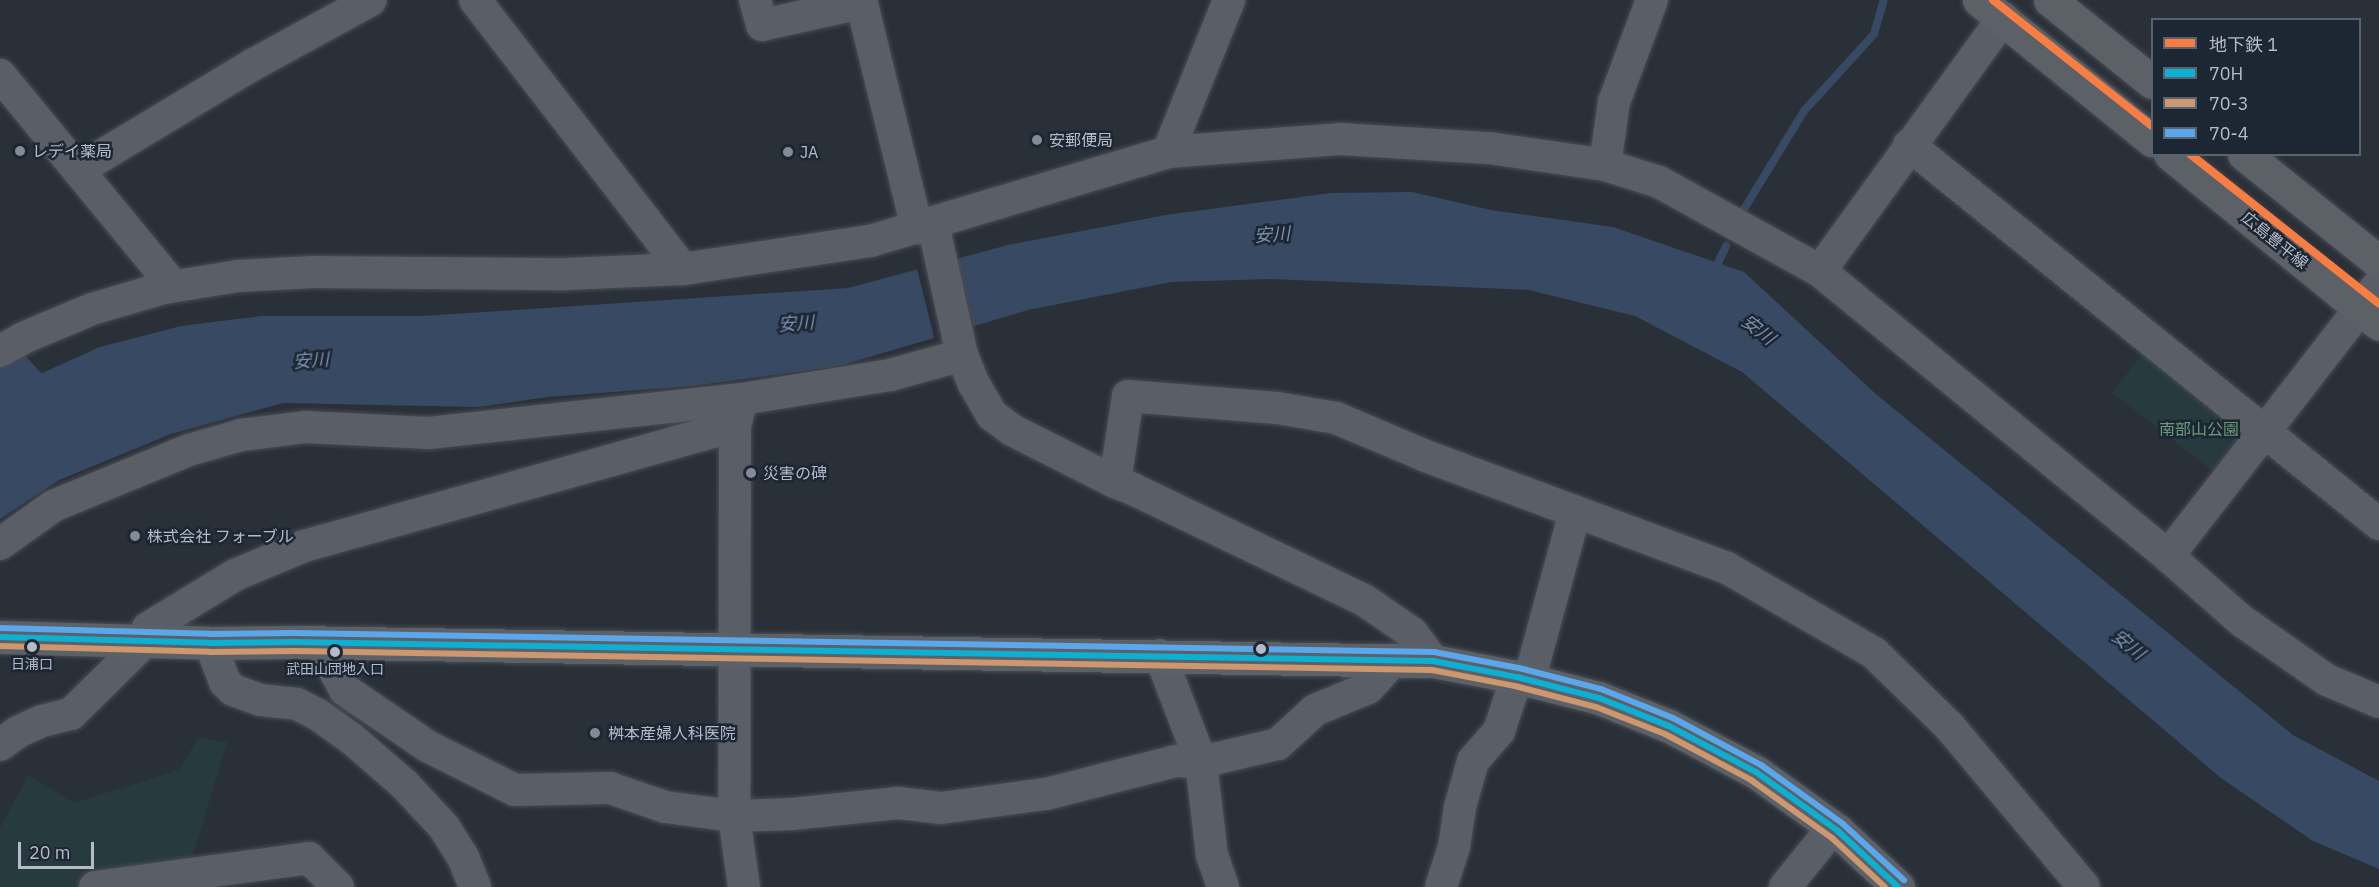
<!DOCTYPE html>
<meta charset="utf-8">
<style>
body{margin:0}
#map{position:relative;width:2379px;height:887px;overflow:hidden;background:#2a3038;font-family:"IBM Plex Sans","Noto Sans JP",sans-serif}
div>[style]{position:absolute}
.green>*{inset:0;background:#273a3e;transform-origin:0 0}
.water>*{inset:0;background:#384963}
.pier>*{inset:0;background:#2a3038;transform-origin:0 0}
.stream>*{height:8px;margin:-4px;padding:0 4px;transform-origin:4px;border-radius:4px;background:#384963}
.river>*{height:46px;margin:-23px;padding:0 23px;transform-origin:23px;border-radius:23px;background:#384963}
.roads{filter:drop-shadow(0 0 2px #484c53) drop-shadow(0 0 2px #484c53)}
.minor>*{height:32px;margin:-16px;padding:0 16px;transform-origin:16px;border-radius:16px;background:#5a5e66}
.major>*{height:33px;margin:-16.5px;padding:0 16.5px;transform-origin:16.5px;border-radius:16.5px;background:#5c6168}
.bus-1>*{height:6px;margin:-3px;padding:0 3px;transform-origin:3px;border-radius:3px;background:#0dafd3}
.bus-2>*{height:6px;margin:-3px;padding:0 3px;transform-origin:3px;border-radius:3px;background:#cd976f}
.bus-3>*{height:6px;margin:-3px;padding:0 3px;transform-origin:3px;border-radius:3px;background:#5aa8eb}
.metro-1>*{height:8px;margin:-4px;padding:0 4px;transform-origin:4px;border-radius:4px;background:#f77d43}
.dots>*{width:16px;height:16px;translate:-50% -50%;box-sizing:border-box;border:3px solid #1d2633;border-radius:50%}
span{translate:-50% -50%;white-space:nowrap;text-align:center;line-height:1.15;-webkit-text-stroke:5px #1d2633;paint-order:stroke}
.bus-label{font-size:14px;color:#b4bcc9}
.poi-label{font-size:16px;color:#b4bcc9}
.left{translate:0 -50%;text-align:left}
.street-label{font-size:16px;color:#b4bcc9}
.park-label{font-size:16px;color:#6b9a76}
.water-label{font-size:18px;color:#7c92b1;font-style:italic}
.legend{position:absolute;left:2151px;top:18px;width:210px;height:138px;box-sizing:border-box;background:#1d2633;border:2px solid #59626f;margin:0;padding:8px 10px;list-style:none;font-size:18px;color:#b4bcc9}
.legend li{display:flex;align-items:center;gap:12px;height:30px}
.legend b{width:30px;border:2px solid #59626f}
.scale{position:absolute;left:18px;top:842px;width:76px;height:27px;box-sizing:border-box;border:3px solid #b4bcc9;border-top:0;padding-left:8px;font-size:18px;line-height:21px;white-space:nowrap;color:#b4bcc9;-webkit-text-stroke:4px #1d2633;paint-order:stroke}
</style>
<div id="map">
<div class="green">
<i style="left:2143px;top:353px;width:135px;height:50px;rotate:38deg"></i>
<i style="clip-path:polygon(198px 738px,227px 742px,190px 866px,95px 887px,0 887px,0 828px,28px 775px,74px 803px,179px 770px)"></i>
</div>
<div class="water">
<i style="clip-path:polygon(1412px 192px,1491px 210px,1613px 227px,1744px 272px,1877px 395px,2293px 735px,2379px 781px,2379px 869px,2313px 841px,2221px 778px,1742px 372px,1635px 316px,1529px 290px,1271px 279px,1171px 282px,1028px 310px,839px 366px,692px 386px,548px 397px,478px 407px,283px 403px,171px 434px,59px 480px,0 519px,0 392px,100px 347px,181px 326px,261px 316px,423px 316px,848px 288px,1008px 245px,1166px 215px,1331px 193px)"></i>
</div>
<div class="pier">
<i style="left:956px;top:256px;width:75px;height:41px;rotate:76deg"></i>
</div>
<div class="stream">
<i style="left:1744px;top:209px;width:115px;rotate:-58.5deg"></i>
<i style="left:1804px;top:111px;width:104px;rotate:-47.7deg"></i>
<i style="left:1874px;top:34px;width:35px;rotate:-74deg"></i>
<i style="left:1714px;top:271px;width:28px;rotate:-64deg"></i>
</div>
<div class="river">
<i style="left:0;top:362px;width:76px;rotate:47.7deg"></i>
</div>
<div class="roads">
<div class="minor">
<i style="left:475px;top:0;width:340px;rotate:52.3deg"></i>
<i style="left:755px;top:0;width:26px;rotate:74deg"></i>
<i style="left:762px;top:25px;width:101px;rotate:-12.5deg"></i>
<i style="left:861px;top:0;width:235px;rotate:76.2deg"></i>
<i style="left:0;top:75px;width:268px;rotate:50.6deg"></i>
<i style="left:170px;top:282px;width:8px;rotate:135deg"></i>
<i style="left:1909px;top:145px;width:604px;rotate:38.88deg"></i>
<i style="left:1168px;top:152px;width:164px;rotate:-68.1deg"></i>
<i style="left:1605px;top:165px;width:64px;rotate:-81.9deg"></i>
<i style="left:1614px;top:102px;width:109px;rotate:-69.6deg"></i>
<i style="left:78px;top:170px;width:205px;rotate:-31.1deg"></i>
<i style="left:254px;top:64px;width:133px;rotate:-28.7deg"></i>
<i style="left:933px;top:224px;width:134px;rotate:77.5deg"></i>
<i style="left:962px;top:355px;width:31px;rotate:68deg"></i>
<i style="left:974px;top:384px;width:36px;rotate:60deg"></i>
<i style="left:992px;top:415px;width:25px;rotate:37deg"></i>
<i style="left:1012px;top:430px;width:115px;rotate:26.8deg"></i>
<i style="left:1115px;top:482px;width:19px;rotate:21deg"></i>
<i style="left:1133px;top:489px;width:256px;rotate:25.7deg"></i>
<i style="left:1364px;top:600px;width:58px;rotate:34.5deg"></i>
<i style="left:1412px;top:633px;width:35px;rotate:53deg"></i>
<i style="left:1820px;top:271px;width:312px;rotate:-54.1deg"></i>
<i style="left:0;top:351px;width:26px;rotate:-29deg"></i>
<i style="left:23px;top:338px;width:75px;rotate:-22.8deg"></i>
<i style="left:92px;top:309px;width:75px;rotate:-16.3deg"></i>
<i style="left:164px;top:288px;width:75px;rotate:-9.2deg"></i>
<i style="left:238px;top:276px;width:75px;rotate:-3.1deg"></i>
<i style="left:313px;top:272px;width:253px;rotate:0.5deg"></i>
<i style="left:566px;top:274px;width:117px;rotate:-2.4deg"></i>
<i style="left:683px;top:269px;width:189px;rotate:-8.5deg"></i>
<i style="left:870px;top:241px;width:311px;rotate:-16.6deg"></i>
<i style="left:1168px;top:152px;width:172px;rotate:-4.3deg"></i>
<i style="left:1340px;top:139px;width:149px;rotate:3.5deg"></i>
<i style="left:1489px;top:148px;width:117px;rotate:8.3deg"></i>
<i style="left:1605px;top:165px;width:57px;rotate:17.5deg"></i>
<i style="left:1659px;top:182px;width:184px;rotate:28.9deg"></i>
<i style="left:1820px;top:271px;width:450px;rotate:39.3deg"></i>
<i style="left:2168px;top:556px;width:98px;rotate:41.3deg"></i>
<i style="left:2242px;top:621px;width:103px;rotate:34.8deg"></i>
<i style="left:2327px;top:680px;width:56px;rotate:22.9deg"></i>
<i style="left:740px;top:406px;width:21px;rotate:104deg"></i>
<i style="left:735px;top:426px;width:390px;rotate:90.1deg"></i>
<i style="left:734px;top:816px;width:72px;rotate:82deg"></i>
<i style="left:1115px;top:482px;width:87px;rotate:-81.4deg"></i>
<i style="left:1128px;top:396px;width:149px;rotate:4.6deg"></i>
<i style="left:1277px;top:408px;width:60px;rotate:9.6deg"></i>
<i style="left:1336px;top:418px;width:98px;rotate:22.9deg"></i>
<i style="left:1426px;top:456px;width:321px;rotate:20.4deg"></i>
<i style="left:1727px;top:568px;width:170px;rotate:30deg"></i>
<i style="left:1874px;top:653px;width:105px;rotate:44.2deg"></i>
<i style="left:1949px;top:726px;width:210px;rotate:50deg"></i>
<i style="left:0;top:544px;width:65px;rotate:-35.6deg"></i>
<i style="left:53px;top:506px;width:147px;rotate:-22.4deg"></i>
<i style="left:189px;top:450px;width:54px;rotate:-16.1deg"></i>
<i style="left:241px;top:435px;width:64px;rotate:-7.1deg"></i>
<i style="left:305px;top:427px;width:124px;rotate:2.8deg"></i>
<i style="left:429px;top:433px;width:315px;rotate:-6.2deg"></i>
<i style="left:742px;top:399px;width:150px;rotate:-9.2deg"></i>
<i style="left:890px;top:375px;width:75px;rotate:-15.5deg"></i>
<i style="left:2168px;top:556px;width:344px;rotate:-52.2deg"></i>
<i style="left:210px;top:643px;width:42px;rotate:69deg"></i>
<i style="left:225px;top:682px;width:11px;rotate:45deg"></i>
<i style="left:233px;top:690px;width:29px;rotate:20deg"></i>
<i style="left:260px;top:700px;width:37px;rotate:6deg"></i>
<i style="left:297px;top:704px;width:22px;rotate:27deg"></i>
<i style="left:317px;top:714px;width:43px;rotate:35.5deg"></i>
<i style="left:352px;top:739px;width:69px;rotate:40.9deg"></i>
<i style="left:404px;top:784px;width:59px;rotate:47.1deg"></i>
<i style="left:444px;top:827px;width:36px;rotate:58deg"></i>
<i style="left:463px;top:857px;width:32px;rotate:68deg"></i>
<i style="left:320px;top:643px;width:53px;rotate:62deg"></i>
<i style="left:345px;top:690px;width:99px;rotate:34.3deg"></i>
<i style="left:427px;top:746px;width:98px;rotate:26.6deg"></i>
<i style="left:515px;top:790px;width:95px;rotate:-1.2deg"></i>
<i style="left:610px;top:788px;width:58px;rotate:19.1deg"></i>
<i style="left:665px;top:807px;width:70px;rotate:7.4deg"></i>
<i style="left:734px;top:816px;width:58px;rotate:-2deg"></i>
<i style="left:792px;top:814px;width:107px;rotate:-5.9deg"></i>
<i style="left:898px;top:803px;width:43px;rotate:6.6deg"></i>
<i style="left:941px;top:808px;width:106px;rotate:-7.6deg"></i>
<i style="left:1046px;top:794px;width:133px;rotate:-14.3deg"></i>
<i style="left:1175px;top:761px;width:26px;rotate:2deg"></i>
<i style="left:1201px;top:762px;width:79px;rotate:-13.2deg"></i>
<i style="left:1278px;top:744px;width:50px;rotate:-42.6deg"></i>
<i style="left:1315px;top:710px;width:57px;rotate:-22.5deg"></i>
<i style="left:1368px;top:688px;width:38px;rotate:-47deg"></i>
<i style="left:1160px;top:655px;width:115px;rotate:69deg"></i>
<i style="left:1201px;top:762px;width:94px;rotate:83.3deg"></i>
<i style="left:1212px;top:855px;width:34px;rotate:71deg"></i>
<i style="left:1529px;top:681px;width:175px;rotate:-74.8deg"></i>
<i style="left:0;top:745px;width:22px;rotate:-36deg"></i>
<i style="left:18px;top:732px;width:26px;rotate:-25deg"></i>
<i style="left:42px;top:721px;width:30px;rotate:-14deg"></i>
<i style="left:71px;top:714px;width:105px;rotate:-44.6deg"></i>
<i style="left:146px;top:640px;width:12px;rotate:-81deg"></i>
<i style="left:148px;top:628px;width:102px;rotate:-31.3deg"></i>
<i style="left:235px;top:575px;width:75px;rotate:-22.8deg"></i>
<i style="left:304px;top:546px;width:447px;rotate:-15.6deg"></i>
<i style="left:95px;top:887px;width:216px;rotate:-7.7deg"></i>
<i style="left:309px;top:858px;width:41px;rotate:45deg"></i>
<i style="left:1441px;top:887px;width:42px;rotate:-72deg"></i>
<i style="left:1454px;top:847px;width:40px;rotate:-81.5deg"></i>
<i style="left:1460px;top:807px;width:48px;rotate:-74.2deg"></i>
<i style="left:1473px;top:761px;width:40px;rotate:-49deg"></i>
<i style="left:1499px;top:731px;width:57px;rotate:-71.6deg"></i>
<i style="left:1785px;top:887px;width:75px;rotate:-51deg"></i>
</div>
<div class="major">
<i style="left:1979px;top:0;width:223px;rotate:39deg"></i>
<i style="left:2050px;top:0;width:131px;rotate:38.8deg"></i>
<i style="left:2170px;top:154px;width:269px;rotate:39.1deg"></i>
<i style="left:2244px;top:154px;width:173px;rotate:38.7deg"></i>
<i style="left:0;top:637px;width:210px;rotate:1.6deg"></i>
<i style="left:210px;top:643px;width:85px;rotate:-0.7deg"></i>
<i style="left:295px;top:642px;width:1138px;rotate:0.96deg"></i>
<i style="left:1433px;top:661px;width:86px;rotate:10.8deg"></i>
<i style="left:1517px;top:677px;width:85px;rotate:14.4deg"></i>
<i style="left:1599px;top:698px;width:75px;rotate:21.8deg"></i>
<i style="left:1669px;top:726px;width:98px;rotate:27.9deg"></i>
<i style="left:1756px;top:772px;width:101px;rotate:35.7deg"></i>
<i style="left:1838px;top:831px;width:82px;rotate:43deg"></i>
</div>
</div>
<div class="bus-1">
<i style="left:0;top:637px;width:210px;rotate:1.6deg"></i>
<i style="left:210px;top:643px;width:85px;rotate:-0.7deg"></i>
<i style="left:295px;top:642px;width:1138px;rotate:0.96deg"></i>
<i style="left:1433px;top:661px;width:86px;rotate:10.8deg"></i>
<i style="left:1517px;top:677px;width:85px;rotate:14.4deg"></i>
<i style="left:1599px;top:698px;width:75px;rotate:21.8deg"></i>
<i style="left:1669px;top:726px;width:98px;rotate:27.9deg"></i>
<i style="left:1756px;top:772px;width:101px;rotate:35.7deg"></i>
<i style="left:1838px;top:831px;width:82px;rotate:43deg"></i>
</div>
<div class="bus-2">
<i style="left:0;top:646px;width:210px;rotate:1.6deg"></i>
<i style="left:210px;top:652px;width:85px;rotate:-0.7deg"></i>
<i style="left:295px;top:651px;width:1137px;rotate:0.96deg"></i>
<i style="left:1432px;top:670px;width:85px;rotate:10.9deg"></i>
<i style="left:1515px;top:686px;width:84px;rotate:14.5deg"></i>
<i style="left:1596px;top:707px;width:74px;rotate:21.4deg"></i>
<i style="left:1665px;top:734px;width:98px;rotate:28.1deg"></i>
<i style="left:1751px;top:780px;width:100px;rotate:35.6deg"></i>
<i style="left:1832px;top:838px;width:72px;rotate:42.8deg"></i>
</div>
<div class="bus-3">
<i style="left:0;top:628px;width:210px;rotate:1.6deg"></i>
<i style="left:210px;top:634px;width:85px;rotate:-0.7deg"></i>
<i style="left:295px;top:633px;width:1139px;rotate:0.96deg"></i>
<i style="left:1434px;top:652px;width:86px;rotate:10.7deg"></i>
<i style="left:1519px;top:668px;width:85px;rotate:14.4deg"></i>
<i style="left:1601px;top:689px;width:78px;rotate:21.9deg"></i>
<i style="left:1673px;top:718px;width:100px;rotate:28.1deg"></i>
<i style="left:1761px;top:765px;width:101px;rotate:35.7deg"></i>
<i style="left:1843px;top:824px;width:83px;rotate:42.6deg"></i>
</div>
<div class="metro-1">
<i style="left:1993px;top:0;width:203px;rotate:38.4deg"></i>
<i style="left:2190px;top:154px;width:241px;rotate:38.4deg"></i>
</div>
<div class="dots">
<i style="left:1037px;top:140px;background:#848b96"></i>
<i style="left:20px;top:151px;background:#848b96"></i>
<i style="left:788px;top:152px;background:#848b96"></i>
<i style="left:751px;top:473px;background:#848b96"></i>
<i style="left:135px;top:536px;background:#848b96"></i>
<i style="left:32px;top:647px;background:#b4bcc9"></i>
<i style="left:1261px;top:649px;background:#b4bcc9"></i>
<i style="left:335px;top:652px;background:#b4bcc9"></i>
<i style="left:595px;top:733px;background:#848b96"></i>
</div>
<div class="bus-label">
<span style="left:32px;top:664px">日浦口</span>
<span style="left:335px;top:669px">武田山団地入口</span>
</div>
<div class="poi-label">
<span class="left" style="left:1049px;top:140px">安郵便局</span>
<span class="left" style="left:32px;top:151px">レデイ薬局</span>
<span class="left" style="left:800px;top:152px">JA</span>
<span class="left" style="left:763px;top:473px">災害の碑</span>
<span class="left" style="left:147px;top:536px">株式会社 フォーブル</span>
<span class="left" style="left:608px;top:733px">桝本産婦人科医院</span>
</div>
<div class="street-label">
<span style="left:2275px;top:240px;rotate:39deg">広島豊平線</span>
</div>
<div class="park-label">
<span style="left:2199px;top:429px">南部山公園</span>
</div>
<div class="water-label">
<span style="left:1272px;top:235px;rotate:-4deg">安川</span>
<span style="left:796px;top:324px;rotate:-4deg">安川</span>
<span style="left:1758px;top:330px;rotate:38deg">安川</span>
<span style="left:311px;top:361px;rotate:-4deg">安川</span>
<span style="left:2128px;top:645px;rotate:39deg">安川</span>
</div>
<ul class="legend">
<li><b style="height:8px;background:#f77d43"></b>地下鉄 1</li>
<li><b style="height:8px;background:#0dafd3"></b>70H</li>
<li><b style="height:8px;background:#cd976f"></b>70-3</li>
<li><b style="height:8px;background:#5aa8eb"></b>70-4</li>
</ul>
<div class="scale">20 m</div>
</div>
